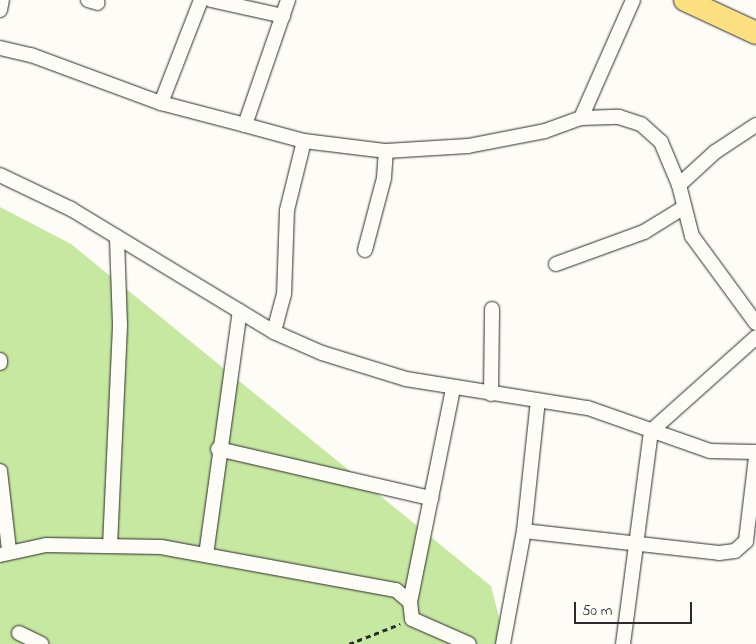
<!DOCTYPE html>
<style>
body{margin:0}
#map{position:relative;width:756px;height:644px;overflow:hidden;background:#fdfcf7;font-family:"Indie Flower",sans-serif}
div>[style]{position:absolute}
.green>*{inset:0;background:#c7e8a0}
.path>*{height:3px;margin-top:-1.5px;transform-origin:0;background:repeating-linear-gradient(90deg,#2b2b2b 0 5px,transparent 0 9px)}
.roads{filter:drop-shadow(0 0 1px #2b2b2b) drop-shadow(0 0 1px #2b2b2b)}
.minor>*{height:14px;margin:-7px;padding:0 7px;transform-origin:7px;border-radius:7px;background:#fdfcf7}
.primary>*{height:22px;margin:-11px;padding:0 11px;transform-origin:11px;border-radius:11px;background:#fce080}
span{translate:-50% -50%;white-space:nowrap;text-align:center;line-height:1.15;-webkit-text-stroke:4px #fdfcf7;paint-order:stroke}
.scale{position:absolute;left:574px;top:602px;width:118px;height:22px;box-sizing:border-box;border:2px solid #2b2b2b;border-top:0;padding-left:6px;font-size:15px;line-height:18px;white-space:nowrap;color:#2b2b2b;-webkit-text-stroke:4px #fdfcf7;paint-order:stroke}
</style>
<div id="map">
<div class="green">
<i style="clip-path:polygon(0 207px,71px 244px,491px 586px,506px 644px,0 644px)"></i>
</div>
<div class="path">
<i style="left:349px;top:644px;width:55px;rotate:-21.4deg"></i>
</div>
<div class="roads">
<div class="minor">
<i style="left:88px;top:0;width:10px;rotate:17deg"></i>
<i style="left:211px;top:0;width:74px;rotate:12.5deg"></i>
<i style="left:288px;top:0;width:132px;rotate:109deg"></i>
<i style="left:245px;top:125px;width:61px;rotate:15.2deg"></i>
<i style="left:304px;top:141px;width:83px;rotate:7deg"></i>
<i style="left:386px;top:151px;width:82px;rotate:-3.5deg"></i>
<i style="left:468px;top:146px;width:78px;rotate:-11deg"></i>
<i style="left:545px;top:131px;width:38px;rotate:-20deg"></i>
<i style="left:581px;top:118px;width:38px;rotate:-2deg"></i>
<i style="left:619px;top:117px;width:23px;rotate:18deg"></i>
<i style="left:641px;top:124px;width:27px;rotate:42deg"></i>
<i style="left:661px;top:142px;width:47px;rotate:67.3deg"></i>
<i style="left:679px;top:185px;width:53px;rotate:75.7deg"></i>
<i style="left:692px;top:236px;width:108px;rotate:53.7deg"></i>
<i style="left:0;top:10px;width:10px;rotate:-79deg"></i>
<i style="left:0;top:48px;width:32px;rotate:13deg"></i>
<i style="left:31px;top:55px;width:139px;rotate:20.3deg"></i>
<i style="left:161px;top:103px;width:87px;rotate:14.7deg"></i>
<i style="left:161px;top:103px;width:110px;rotate:-68.8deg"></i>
<i style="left:581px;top:118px;width:129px;rotate:-66.2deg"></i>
<i style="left:304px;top:141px;width:71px;rotate:103.8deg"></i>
<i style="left:287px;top:210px;width:84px;rotate:92deg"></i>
<i style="left:284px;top:294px;width:39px;rotate:105deg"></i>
<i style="left:274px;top:332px;width:52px;rotate:23.6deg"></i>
<i style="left:322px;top:353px;width:88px;rotate:17.2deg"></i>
<i style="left:406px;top:379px;width:184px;rotate:9.1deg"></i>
<i style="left:588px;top:408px;width:129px;rotate:19.4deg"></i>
<i style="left:710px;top:451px;width:46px;rotate:1.2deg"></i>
<i style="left:0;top:175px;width:79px;rotate:25.6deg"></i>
<i style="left:71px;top:209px;width:237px;rotate:31.2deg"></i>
<i style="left:679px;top:185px;width:49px;rotate:-42.5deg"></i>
<i style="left:715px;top:152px;width:49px;rotate:-33.4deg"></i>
<i style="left:365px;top:250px;width:74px;rotate:-75.2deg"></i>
<i style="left:384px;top:178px;width:27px;rotate:-86deg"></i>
<i style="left:556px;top:264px;width:94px;rotate:-20deg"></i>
<i style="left:644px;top:232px;width:46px;rotate:-31.6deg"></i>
<i style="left:0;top:360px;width:3px;rotate:90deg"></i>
<i style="left:491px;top:394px;width:85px;rotate:-89.3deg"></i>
<i style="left:218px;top:449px;width:219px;rotate:13deg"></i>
<i style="left:0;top:471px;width:80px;rotate:83.5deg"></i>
<i style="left:524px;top:531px;width:196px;rotate:6.4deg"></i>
<i style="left:719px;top:553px;width:16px;rotate:-7deg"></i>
<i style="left:735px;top:551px;width:15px;rotate:-42deg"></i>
<i style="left:746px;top:541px;width:85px;rotate:-83.2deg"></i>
<i style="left:110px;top:546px;width:221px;rotate:-87.4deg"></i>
<i style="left:120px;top:325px;width:88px;rotate:-92deg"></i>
<i style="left:0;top:555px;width:47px;rotate:-12.3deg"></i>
<i style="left:46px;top:545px;width:115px;rotate:1deg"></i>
<i style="left:161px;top:547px;width:239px;rotate:10.4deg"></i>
<i style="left:396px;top:590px;width:18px;rotate:41deg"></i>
<i style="left:410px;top:602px;width:17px;rotate:83deg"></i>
<i style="left:412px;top:619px;width:62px;rotate:23.7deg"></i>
<i style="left:206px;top:555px;width:246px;rotate:-82.1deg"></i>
<i style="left:410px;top:602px;width:218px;rotate:-78.6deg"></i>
<i style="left:19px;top:633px;width:25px;rotate:26deg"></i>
<i style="left:503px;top:644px;width:115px;rotate:-79.5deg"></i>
<i style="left:524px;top:531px;width:131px;rotate:-83.9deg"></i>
<i style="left:623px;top:644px;width:215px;rotate:-82.5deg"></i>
<i style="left:651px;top:431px;width:141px;rotate:-41.8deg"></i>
</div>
<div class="primary">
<i style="left:685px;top:0;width:78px;rotate:24.9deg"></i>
</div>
</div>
<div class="scale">50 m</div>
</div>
